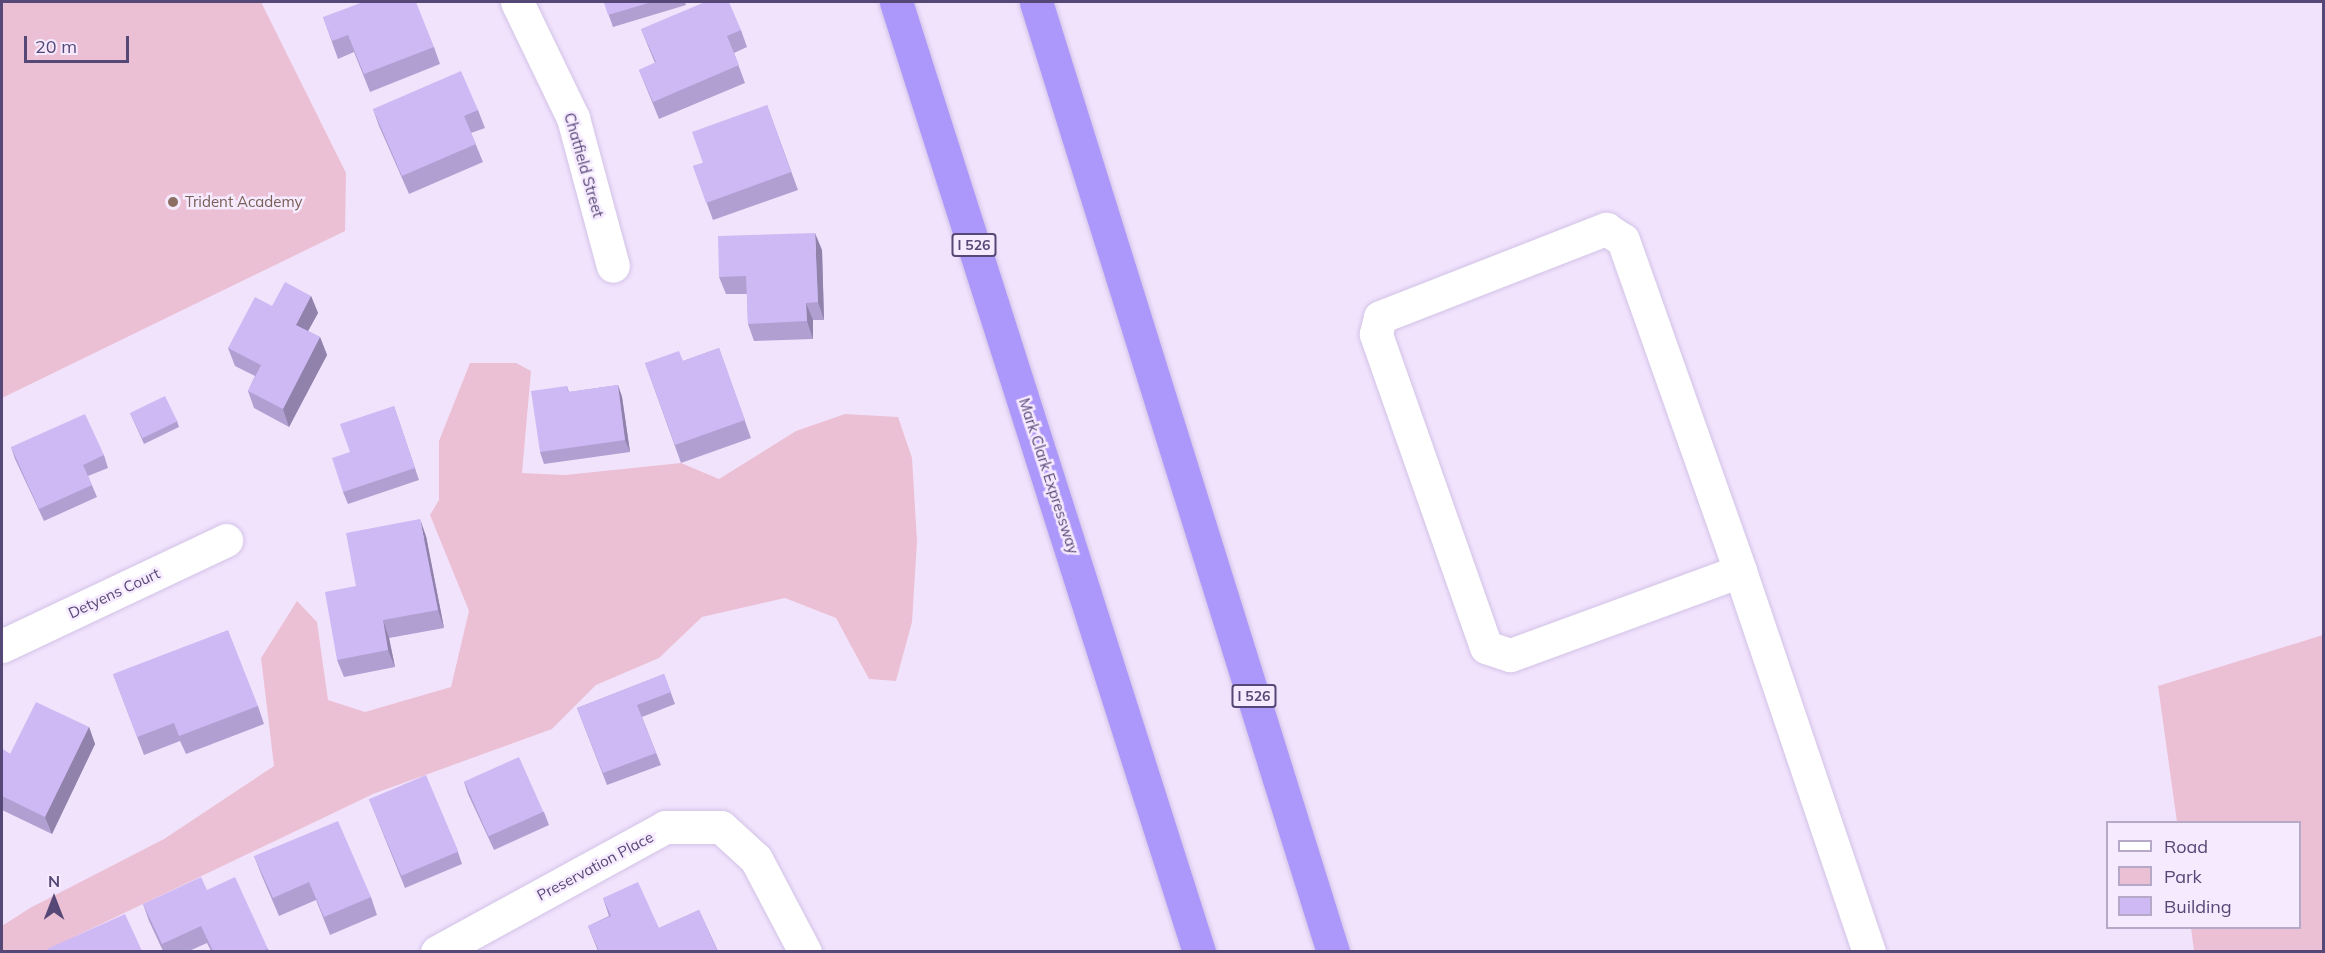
<!DOCTYPE html>
<style>
body{margin:0}
#map{position:relative;width:2325px;height:953px;overflow:hidden;background:#f2e3fd;font-family:Mulish,sans-serif}
div>[style]{position:absolute}
.green>*{inset:0;background:#ebc0d4}
.roads{filter:drop-shadow(0 0 2px #d2c3e7) drop-shadow(0 0 2px #d2c3e7)}
.minor>*{height:33px;margin:-16.5px;padding:0 16.5px;transform-origin:16.5px;border-radius:16.5px;background:#fff}
.highway>*{height:33px;margin:-16.5px;padding:0 16.5px;transform-origin:16.5px;border-radius:16.5px;background:#ac97fa}
.wall>*{inset:0;background:#b19fd2}
.shaded-wall>*{inset:0;background:#9082ab}
.building>*{inset:0;background:#ceb9f4;transform-origin:0 0}
.dots>*{width:16px;height:16px;translate:-50% -50%;box-sizing:border-box;border:3px solid #f6eaff;border-radius:50%}
span{translate:-50% -50%;white-space:nowrap;text-align:center;line-height:1.15;-webkit-text-stroke:5px #f6eaff;paint-order:stroke}
.shield-label span{padding:2px 4px;background:#f6eaff;border:2px solid;border-radius:4px;-webkit-text-stroke-width:0}
.shield-label{font-size:14px;color:#564876;font-weight:700}
.street-label{font-size:15px;color:#564876}
.education-label{font-size:15px;color:#785e54}
.left{translate:0 -50%;text-align:left}
.frame{position:absolute;inset:0;border:3px solid #564876;pointer-events:none}
.legend{position:absolute;left:2106px;top:821px;width:195px;height:108px;box-sizing:border-box;background:#f6eaff;border:2px solid #b6a9c8;margin:0;padding:8px 10px;list-style:none;font-size:18px;color:#564876}
.legend li{display:flex;align-items:center;gap:12px;height:30px}
.legend b{width:30px;border:2px solid #b6a9c8}
.north{position:absolute;left:24px;top:869px;width:60px;height:60px;-webkit-text-stroke:4px #f6eaff;paint-order:stroke;rotate:0deg;font-size:16px;font-weight:700;line-height:24px;text-align:center;color:#564876}
.north::after{content:'';display:block;margin:auto;width:21px;height:27px;background:#564876;clip-path:polygon(50% 0,100% 100%,50% 72%,0 100%)}
.scale{position:absolute;left:24px;top:36px;width:105px;height:27px;box-sizing:border-box;border:3px solid #564876;border-top:0;padding-left:8px;font-size:18px;line-height:21px;white-space:nowrap;color:#564876;-webkit-text-stroke:4px #f6eaff;paint-order:stroke}
</style>
<div id="map">
<div class="green">
<i style="clip-path:polygon(2px 2px,261px 2px,346px 173px,345px 231px,2px 398px)"></i>
<i style="clip-path:polygon(470px 363px,516px 363px,531px 371px,522px 473px,565px 475px,681px 463px,719px 479px,796px 431px,845px 414px,898px 417px,912px 458px,917px 541px,912px 622px,896px 681px,869px 679px,836px 618px,785px 598px,702px 617px,659px 658px,596px 685px,552px 729px,373px 794px,76px 936px,56px 951px,2px 952px,2px 926px,30px 908px,164px 839px,274px 766px,261px 658px,297px 601px,317px 622px,328px 700px,365px 712px,451px 687px,469px 611px,430px 515px,439px 500px,439px 441px)"></i>
<i style="clip-path:polygon(2323px 635px,2323px 951px,2194px 951px,2191px 928px,2300px 928px,2300px 822px,2177px 822px,2158px 686px)"></i>
</div>
<div class="roads">
<div class="minor">
<i style="left:517px;top:2px;width:129px;rotate:64.2deg"></i>
<i style="left:573px;top:118px;width:153px;rotate:74.9deg"></i>
<i style="left:1740px;top:571px;width:245px;rotate:159.9deg"></i>
<i style="left:1510px;top:655px;width:25px;rotate:-162deg"></i>
<i style="left:1486px;top:647px;width:332px;rotate:-109.4deg"></i>
<i style="left:1376px;top:334px;width:17px;rotate:-77deg"></i>
<i style="left:1380px;top:317px;width:243px;rotate:-21.3deg"></i>
<i style="left:1606px;top:229px;width:20px;rotate:33deg"></i>
<i style="left:1623px;top:240px;width:351px;rotate:70.5deg"></i>
<i style="left:1740px;top:571px;width:402px;rotate:71.3deg"></i>
<i style="left:2px;top:646px;width:248px;rotate:-25.3deg"></i>
<i style="left:437px;top:952px;width:260px;rotate:-28.7deg"></i>
<i style="left:665px;top:827px;width:56px"></i>
<i style="left:721px;top:827px;width:47px;rotate:42.4deg"></i>
<i style="left:756px;top:859px;width:105px;rotate:62.2deg"></i>
</div>
<div class="highway">
<i style="left:896px;top:2px;width:997px;rotate:72.31deg"></i>
<i style="left:1036px;top:2px;width:995px;rotate:72.64deg"></i>
</div>
</div>
<div class="wall">
<i style="clip-path:polygon(604px 2px,685px 2px,686px 5px,613px 27px)"></i>
<i style="clip-path:polygon(323px 17px,434px 47px,440px 64px,370px 92px,354px 52px,338px 59px)"></i>
<i style="clip-path:polygon(641px 29px,741px 30px,747px 47px,734px 53px,745px 83px,659px 119px,639px 70px,655px 63px)"></i>
<i style="clip-path:polygon(767px 105px,798px 190px,713px 220px,693px 166px,703px 163px)"></i>
<i style="clip-path:polygon(373px 109px,478px 110px,485px 128px,471px 133px,483px 162px,409px 194px,379px 126px)"></i>
<i style="clip-path:polygon(822px 250px,824px 320px,813px 320px,813px 339px,754px 341px,748px 324px,747px 294px,726px 294px,719px 277px)"></i>
<i style="clip-path:polygon(311px 296px,318px 313px,308px 331px,320px 337px,327px 355px,289px 427px,254px 408px,248px 391px,255px 376px,235px 366px,228px 348px,272px 306px)"></i>
<i style="clip-path:polygon(719px 348px,751px 438px,681px 463px,645px 363px,683px 361px)"></i>
<i style="clip-path:polygon(618px 385px,622px 397px,630px 452px,544px 464px,540px 452px,567px 386px,569px 392px)"></i>
<i style="clip-path:polygon(394px 406px,419px 480px,348px 504px,343px 492px,350px 452px)"></i>
<i style="clip-path:polygon(130px 413px,177px 421px,179px 427px,144px 444px)"></i>
<i style="clip-path:polygon(11px 447px,104px 455px,108px 468px,88px 476px,97px 497px,44px 521px,15px 459px)"></i>
<i style="clip-path:polygon(426px 536px,444px 628px,389px 638px,395px 667px,344px 677px,337px 660px,356px 586px)"></i>
<i style="clip-path:polygon(113px 674px,258px 706px,264px 724px,186px 754px,180px 741px,144px 755px)"></i>
<i style="clip-path:polygon(664px 674px,675px 704px,642px 717px,661px 765px,607px 785px,577px 708px)"></i>
<i style="clip-path:polygon(89px 727px,95px 744px,52px 834px,2px 810px,2px 749px,10px 754px)"></i>
<i style="clip-path:polygon(464px 782px,544px 812px,549px 825px,494px 850px,468px 794px)"></i>
<i style="clip-path:polygon(369px 799px,458px 852px,462px 864px,405px 888px)"></i>
<i style="clip-path:polygon(254px 856px,371px 897px,377px 915px,330px 935px,316px 900px,279px 916px,261px 874px)"></i>
<i style="clip-path:polygon(207px 890px,268px 949px,269px 951px,211px 951px,207px 943px,189px 951px,163px 951px,149px 921px,143px 904px)"></i>
<i style="clip-path:polygon(603px 898px,659px 928px,699px 910px,718px 951px,598px 951px,588px 926px,609px 916px)"></i>
</div>
<div class="shaded-wall">
<i style="clip-path:polygon(815px 233px,822px 250px,824px 320px,818px 302px)"></i>
<i style="clip-path:polygon(311px 296px,318px 313px,302px 342px,296px 325px)"></i>
<i style="clip-path:polygon(806px 303px,813px 320px,813px 339px,807px 321px)"></i>
<i style="clip-path:polygon(320px 337px,327px 355px,289px 427px,283px 409px)"></i>
<i style="clip-path:polygon(618px 385px,622px 397px,630px 452px,625px 440px)"></i>
<i style="clip-path:polygon(420px 519px,426px 536px,444px 628px,438px 610px)"></i>
<i style="clip-path:polygon(383px 620px,389px 638px,395px 667px,388px 650px)"></i>
<i style="clip-path:polygon(89px 727px,95px 744px,52px 834px,45px 817px)"></i>
</div>
<div class="building">
<i style="clip-path:polygon(363px 2px,416px 2px,434px 47px,364px 74px,348px 35px,332px 41px,323px 17px)"></i>
<i style="clip-path:polygon(604px 2px,652px 2px,608px 15px)"></i>
<i style="clip-path:polygon(705px 2px,729px 2px,741px 30px,727px 36px,739px 65px,653px 102px,639px 70px,656px 62px,641px 29px)"></i>
<i style="clip-path:polygon(461px 71px,478px 110px,464px 116px,476px 144px,402px 176px,373px 109px)"></i>
<i style="clip-path:polygon(767px 105px,791px 172px,706px 203px,693px 166px,703px 163px,692px 132px)"></i>
<i style="clip-path:polygon(815px 233px,818px 302px,806px 303px,807px 321px,748px 324px,746px 276px,719px 277px,718px 236px)"></i>
<i style="clip-path:polygon(285px 282px,311px 296px,296px 325px,320px 337px,283px 409px,248px 391px,261px 365px,228px 348px,255px 297px,272px 306px)"></i>
<i style="clip-path:polygon(719px 348px,745px 420px,675px 445px,645px 363px,679px 351px,683px 361px)"></i>
<i style="clip-path:polygon(618px 385px,625px 440px,540px 452px,531px 391px,567px 386px,568px 392px)"></i>
<i style="left:165px;top:396px;width:28px;height:39px;rotate:64deg"></i>
<i style="clip-path:polygon(394px 406px,415px 468px,343px 492px,332px 458px,350px 452px,340px 424px)"></i>
<i style="clip-path:polygon(85px 414px,104px 455px,83px 465px,92px 485px,39px 509px,11px 447px)"></i>
<i style="clip-path:polygon(420px 519px,438px 610px,383px 620px,388px 650px,337px 660px,325px 592px,356px 586px,346px 533px)"></i>
<i style="clip-path:polygon(228px 630px,258px 706px,179px 736px,174px 723px,137px 737px,113px 674px)"></i>
<i style="clip-path:polygon(664px 674px,671px 692px,637px 705px,656px 753px,603px 773px,577px 708px)"></i>
<i style="clip-path:polygon(36px 702px,89px 727px,45px 817px,2px 796px,2px 749px,10px 754px)"></i>
<i style="left:519px;top:757px;width:60px;height:60px;rotate:66deg"></i>
<i style="left:426px;top:775px;width:83px;height:62px;rotate:67deg"></i>
<i style="clip-path:polygon(338px 821px,371px 897px,324px 917px,309px 882px,273px 898px,254px 856px)"></i>
<i style="clip-path:polygon(201px 877px,207px 890px,235px 877px,268px 949px,262px 951px,213px 951px,201px 926px,162px 944px,143px 904px)"></i>
<i style="clip-path:polygon(638px 882px,659px 928px,699px 910px,717px 950px,715px 951px,599px 951px,588px 926px,611px 916px,603px 898px)"></i>
<i style="clip-path:polygon(125px 914px,142px 951px,48px 951px,47px 949px)"></i>
</div>
<div class="dots">
<i style="left:173px;top:202px;background:#8d6e63"></i>
</div>
<div class="shield-label">
<span style="left:974px;top:245px">I 526</span>
<span style="left:1254px;top:696px">I 526</span>
</div>
<div class="street-label">
<span style="left:584px;top:165px;rotate:74deg">Chatfield Street</span>
<span style="left:1049px;top:476px;rotate:72deg">Mark Clark Expressway</span>
<span style="left:114px;top:593px;rotate:-25deg">Detyens Court</span>
<span style="left:595px;top:866px;rotate:-28deg">Preservation Place</span>
</div>
<div class="education-label">
<span class="left" style="left:185px;top:202px">Trident Academy</span>
</div>
<div class="frame"></div>
<ul class="legend">
<li><b style="height:8px;background:#fff"></b>Road</li>
<li><b style="height:16px;background:#ebc0d4"></b>Park</li>
<li><b style="height:16px;background:#ceb9f4"></b>Building</li>
</ul>
<div class="north">N</div>
<div class="scale">20 m</div>
</div>
